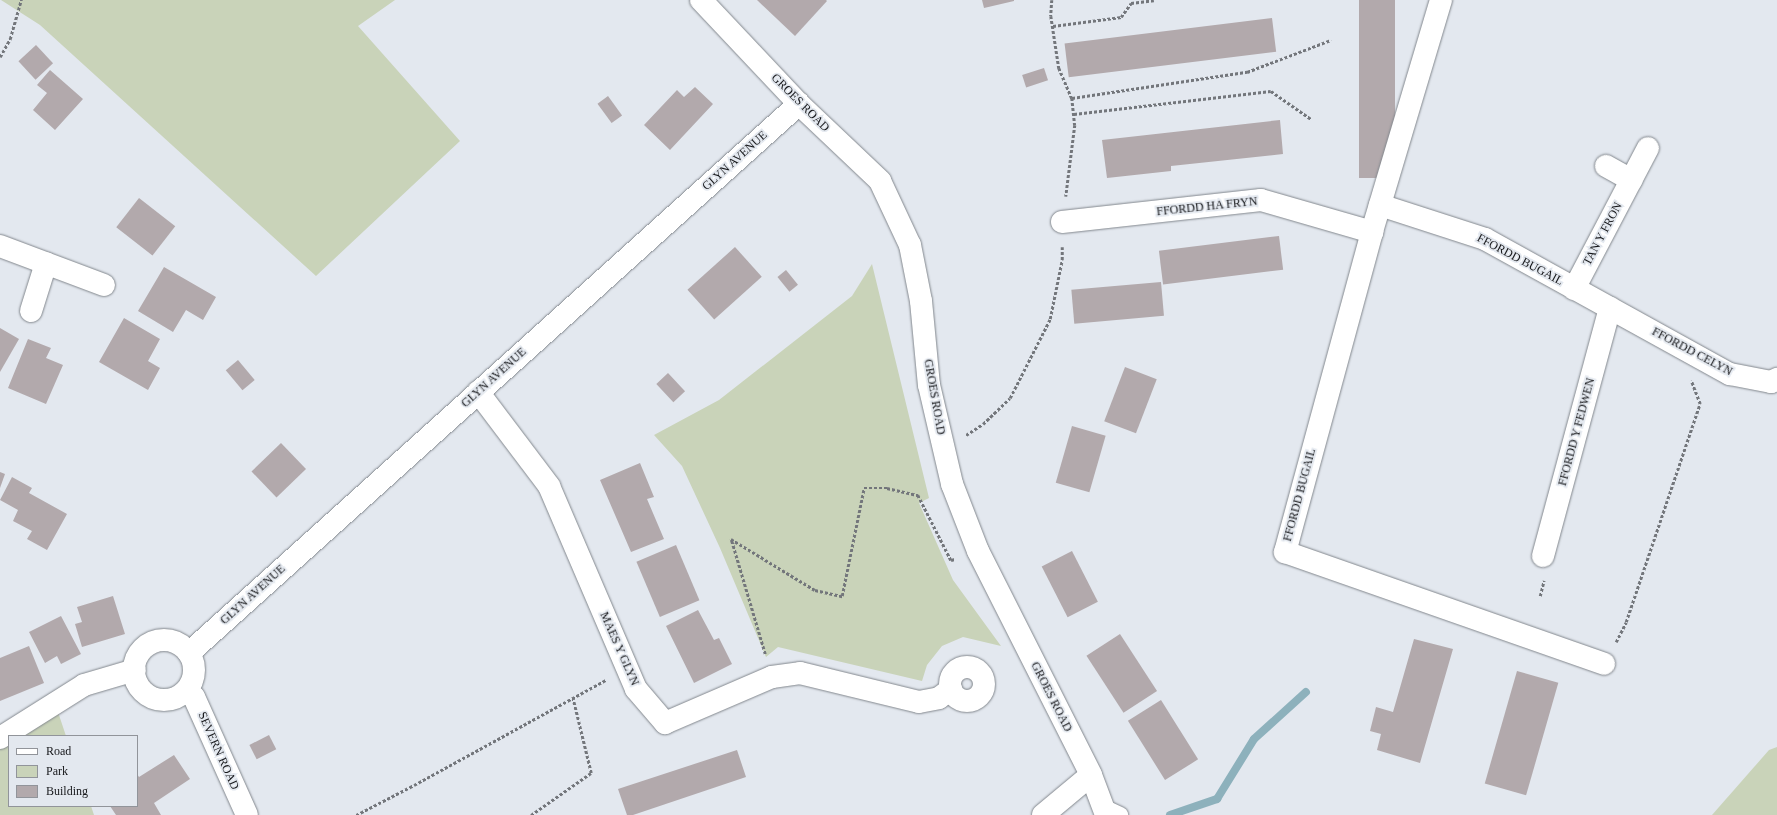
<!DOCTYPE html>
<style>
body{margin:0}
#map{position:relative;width:1777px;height:815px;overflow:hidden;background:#e3e8ef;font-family:Georgia,serif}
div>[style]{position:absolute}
.green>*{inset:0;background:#c9d3b9}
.stream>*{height:8px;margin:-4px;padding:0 4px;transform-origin:4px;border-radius:4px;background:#8db1bc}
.building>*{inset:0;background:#b2a9ac;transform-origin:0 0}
.path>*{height:2.5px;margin-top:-1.25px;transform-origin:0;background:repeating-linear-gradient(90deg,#73767b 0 3px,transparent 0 5px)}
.roads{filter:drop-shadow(0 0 1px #82878d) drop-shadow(0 0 1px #82878d)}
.lane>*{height:16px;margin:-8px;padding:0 8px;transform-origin:8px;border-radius:8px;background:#fff}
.street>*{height:22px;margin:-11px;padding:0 11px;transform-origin:11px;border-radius:11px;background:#fff}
.street>.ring{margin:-11px;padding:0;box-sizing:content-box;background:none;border:22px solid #fff;border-radius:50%}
.secondary>*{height:22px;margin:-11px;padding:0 11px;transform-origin:11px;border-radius:11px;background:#fff}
span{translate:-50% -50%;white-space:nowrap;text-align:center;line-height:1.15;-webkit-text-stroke:3.5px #e3e8ef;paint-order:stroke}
.street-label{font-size:12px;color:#16171a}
.legend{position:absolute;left:8px;top:735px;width:130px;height:72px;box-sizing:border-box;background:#e3e8ef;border:1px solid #91949a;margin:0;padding:5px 7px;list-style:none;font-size:12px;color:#16171a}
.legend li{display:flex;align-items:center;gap:8px;height:20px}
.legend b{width:20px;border:1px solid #91949a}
</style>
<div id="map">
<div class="green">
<i style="clip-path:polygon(1px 0,395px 0,358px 26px,460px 141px,316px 276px,40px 25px)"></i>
<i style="clip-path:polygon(872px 264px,929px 498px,919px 503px,953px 580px,1001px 646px,963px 637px,942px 646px,927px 665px,922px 681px,778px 647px,766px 657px,720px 548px,682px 466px,654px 435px,719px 400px,852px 296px)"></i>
<i style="clip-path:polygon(55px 703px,66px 736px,9px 736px,9px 806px,91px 806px,94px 815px,0 815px,0 738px)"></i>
<i style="clip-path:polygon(1777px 747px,1777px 815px,1712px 815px,1769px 750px)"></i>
</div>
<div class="stream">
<i style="left:1170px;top:815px;width:50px;rotate:-18.8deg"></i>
<i style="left:1217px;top:799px;width:70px;rotate:-58.3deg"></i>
<i style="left:1254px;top:739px;width:70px;rotate:-42.1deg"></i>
</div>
<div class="building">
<i style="clip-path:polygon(757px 0,826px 0,827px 1px,795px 36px)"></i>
<i style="clip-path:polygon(982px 0,1014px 0,1014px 1px,984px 8px)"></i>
<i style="left:1359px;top:0;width:36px;height:178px"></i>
<i style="left:1272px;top:18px;width:34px;height:209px;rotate:83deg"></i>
<i style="left:36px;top:45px;width:25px;height:24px;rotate:47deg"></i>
<i style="left:1044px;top:68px;width:13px;height:23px;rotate:72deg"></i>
<i style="clip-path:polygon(50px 70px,83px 99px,55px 130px,33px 110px,47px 93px,37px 85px)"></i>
<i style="clip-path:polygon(695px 87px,713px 104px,670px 150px,644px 125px,677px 90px,684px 97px)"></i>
<i style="left:608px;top:96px;width:24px;height:13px;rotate:54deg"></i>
<i style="clip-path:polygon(1280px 120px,1283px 154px,1171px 166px,1171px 171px,1107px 178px,1102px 140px)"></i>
<i style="left:139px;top:198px;width:46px;height:37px;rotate:38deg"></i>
<i style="left:1279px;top:236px;width:34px;height:121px;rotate:83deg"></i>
<i style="left:735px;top:247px;width:40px;height:64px;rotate:48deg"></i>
<i style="clip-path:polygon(164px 267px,216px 297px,203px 320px,186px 310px,173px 332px,138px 311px)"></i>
<i style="left:786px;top:270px;width:19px;height:11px;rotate:51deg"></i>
<i style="left:1161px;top:282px;width:34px;height:90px;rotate:85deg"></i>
<i style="clip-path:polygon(124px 318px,160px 339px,148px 361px,160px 368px,148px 390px,99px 362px)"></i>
<i style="clip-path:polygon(0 328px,19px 339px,0 372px)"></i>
<i style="clip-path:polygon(28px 339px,51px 348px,46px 358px,63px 365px,46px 404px,8px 388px)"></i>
<i style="left:238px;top:360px;width:26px;height:16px;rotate:50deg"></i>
<i style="left:1125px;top:367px;width:34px;height:58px;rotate:21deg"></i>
<i style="left:668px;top:373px;width:25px;height:16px;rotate:47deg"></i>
<i style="left:1072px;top:426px;width:35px;height:59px;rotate:16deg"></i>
<i style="left:281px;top:443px;width:36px;height:41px;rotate:46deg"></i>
<i style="clip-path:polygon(640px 463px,654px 497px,647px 499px,664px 539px,631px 552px,600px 480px)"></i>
<i style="clip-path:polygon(0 472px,5px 474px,0 488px)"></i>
<i style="clip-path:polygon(12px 477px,32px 488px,29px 493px,67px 514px,47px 550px,27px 539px,32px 531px,13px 521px,18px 510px,0 500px)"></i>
<i style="left:676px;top:545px;width:60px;height:43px;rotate:67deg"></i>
<i style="left:1072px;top:551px;width:57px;height:34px;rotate:63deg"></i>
<i style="clip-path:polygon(113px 596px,125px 634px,82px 647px,75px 624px,82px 622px,77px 607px)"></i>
<i style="clip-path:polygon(698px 610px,714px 640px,719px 638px,732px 664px,694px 683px,666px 626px)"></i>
<i style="clip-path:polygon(61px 616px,81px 654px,61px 664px,57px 656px,45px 663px,29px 632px)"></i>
<i style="left:1120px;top:634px;width:68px;height:40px;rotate:57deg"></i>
<i style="clip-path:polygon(1414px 639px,1453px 649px,1420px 763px,1377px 750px,1381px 734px,1370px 731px,1376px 707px,1393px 712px)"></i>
<i style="clip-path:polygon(29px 646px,44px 683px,0 701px,0 658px)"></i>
<i style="left:1517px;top:671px;width:43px;height:117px;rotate:16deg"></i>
<i style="left:1161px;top:700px;width:70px;height:39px;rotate:58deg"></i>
<i style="left:269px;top:735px;width:16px;height:22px;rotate:63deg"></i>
<i style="clip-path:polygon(737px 750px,746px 777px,633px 815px,627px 815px,618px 789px)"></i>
<i style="clip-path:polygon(174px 755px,190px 779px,154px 803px,161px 815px,116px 815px,110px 806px,137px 806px,137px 774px,139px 777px)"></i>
</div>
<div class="path">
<i style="left:1052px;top:0;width:16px;rotate:94deg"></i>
<i style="left:1051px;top:16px;width:53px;rotate:81.3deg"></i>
<i style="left:1059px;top:68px;width:33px;rotate:67deg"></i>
<i style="left:1072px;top:98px;width:27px;rotate:84deg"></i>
<i style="left:1075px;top:125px;width:72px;rotate:97.2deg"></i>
<i style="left:1053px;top:26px;width:69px;rotate:-7.5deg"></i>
<i style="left:1121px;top:17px;width:17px;rotate:-54deg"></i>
<i style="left:1131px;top:3px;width:23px;rotate:-7deg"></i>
<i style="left:0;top:57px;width:21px;rotate:-61deg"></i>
<i style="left:10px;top:39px;width:41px;rotate:-74.2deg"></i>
<i style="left:1072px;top:98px;width:177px;rotate:-8.5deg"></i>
<i style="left:1247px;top:72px;width:90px;rotate:-20.9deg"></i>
<i style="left:1074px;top:114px;width:198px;rotate:-6.7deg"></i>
<i style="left:1271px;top:91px;width:49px;rotate:35deg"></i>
<i style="left:966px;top:435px;width:20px;rotate:-33deg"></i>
<i style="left:983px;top:424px;width:37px;rotate:-44deg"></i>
<i style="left:1010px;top:398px;width:89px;rotate:-63.1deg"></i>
<i style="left:1050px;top:319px;width:60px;rotate:-78.5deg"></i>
<i style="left:1062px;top:260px;width:13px;rotate:-90deg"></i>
<i style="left:1540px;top:596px;width:16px;rotate:-76deg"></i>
<i style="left:1616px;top:642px;width:22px;rotate:-63deg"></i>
<i style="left:1626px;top:622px;width:230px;rotate:-71.3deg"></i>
<i style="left:1700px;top:404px;width:25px;rotate:-111deg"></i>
<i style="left:765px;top:654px;width:120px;rotate:-106.5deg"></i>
<i style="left:731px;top:539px;width:98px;rotate:31.3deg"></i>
<i style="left:815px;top:590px;width:28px;rotate:13deg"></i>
<i style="left:842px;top:596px;width:110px;rotate:-78.5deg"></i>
<i style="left:864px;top:488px;width:23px"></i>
<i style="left:887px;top:488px;width:32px;rotate:13deg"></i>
<i style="left:918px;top:495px;width:73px;rotate:63.1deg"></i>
<i style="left:951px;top:560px;width:4px;rotate:-14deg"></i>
<i style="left:356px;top:815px;width:65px;rotate:-27.3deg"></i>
<i style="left:414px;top:785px;width:219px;rotate:-28.7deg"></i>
<i style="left:531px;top:815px;width:73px;rotate:-35deg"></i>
<i style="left:591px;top:773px;width:76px;rotate:-103.7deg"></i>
</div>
<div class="roads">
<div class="lane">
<i style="left:1103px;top:807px;width:19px;rotate:25deg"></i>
</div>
<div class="street">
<i style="left:1441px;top:0;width:242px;rotate:106.6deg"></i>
<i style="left:1372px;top:232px;width:332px;rotate:105.2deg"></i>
<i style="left:1285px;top:552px;width:338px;rotate:19.3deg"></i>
<i style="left:1606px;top:166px;width:29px;rotate:29deg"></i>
<i style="left:1380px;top:205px;width:110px;rotate:17.9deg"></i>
<i style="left:1485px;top:239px;width:280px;rotate:28.9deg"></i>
<i style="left:1730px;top:374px;width:42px;rotate:11deg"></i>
<i style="left:1771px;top:382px;width:7px;rotate:-27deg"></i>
<i style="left:1062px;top:222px;width:200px;rotate:-6.3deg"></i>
<i style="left:1261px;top:200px;width:116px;rotate:16.1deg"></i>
<i style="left:0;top:246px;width:111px;rotate:20.6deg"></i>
<i style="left:1574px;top:289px;width:159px;rotate:-62.3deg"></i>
<i style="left:31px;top:311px;width:50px;rotate:-72.6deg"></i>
<i style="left:478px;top:392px;width:118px;rotate:52.9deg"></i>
<i style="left:549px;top:486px;width:221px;rotate:66.8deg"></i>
<i style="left:636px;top:689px;width:45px;rotate:49.5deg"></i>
<i style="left:665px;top:723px;width:116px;rotate:-23.3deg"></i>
<i style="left:772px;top:677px;width:28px;rotate:-8deg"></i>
<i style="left:800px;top:673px;width:122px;rotate:13.7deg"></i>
<i style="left:919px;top:702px;width:20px;rotate:-11deg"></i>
<i style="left:939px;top:698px;width:15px;rotate:-37deg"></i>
<i style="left:1543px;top:556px;width:257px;rotate:-74.9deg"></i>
<i class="ring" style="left:134px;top:640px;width:38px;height:38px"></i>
<i style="left:189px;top:653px;width:821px;rotate:-41.99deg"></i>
<i class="ring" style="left:950px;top:667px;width:12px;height:12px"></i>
<i style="left:185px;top:692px;width:10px;rotate:29deg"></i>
<i style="left:194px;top:697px;width:129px;rotate:65.8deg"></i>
<i style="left:0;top:738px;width:99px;rotate:-32.2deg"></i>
<i style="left:84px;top:685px;width:53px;rotate:-16.4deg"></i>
<i style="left:1043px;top:815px;width:62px;rotate:-39.8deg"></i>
</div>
<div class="secondary">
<i style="left:701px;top:0;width:143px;rotate:46.7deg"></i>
<i style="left:799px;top:104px;width:112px;rotate:43.5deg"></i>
<i style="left:880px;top:181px;width:71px;rotate:64.9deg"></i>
<i style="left:910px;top:245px;width:57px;rotate:78.9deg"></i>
<i style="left:921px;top:301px;width:84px;rotate:84.6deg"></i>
<i style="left:929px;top:385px;width:102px;rotate:76.9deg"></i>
<i style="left:952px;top:484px;width:72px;rotate:68.8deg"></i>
<i style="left:978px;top:551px;width:251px;rotate:63.2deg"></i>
<i style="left:1091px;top:775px;width:43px;rotate:69.4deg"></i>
</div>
</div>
<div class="street-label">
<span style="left:800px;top:103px;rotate:45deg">GROES ROAD</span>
<span style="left:735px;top:161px;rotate:-42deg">GLYN AVENUE</span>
<span style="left:1207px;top:207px;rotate:-6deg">FFORDD HA FRYN</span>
<span style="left:1603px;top:234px;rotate:-62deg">TAN Y FRON</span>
<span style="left:1520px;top:260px;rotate:28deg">FFORDD BUGAIL</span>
<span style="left:1692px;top:352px;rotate:28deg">FFORDD CELYN</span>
<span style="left:494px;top:378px;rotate:-42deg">GLYN AVENUE</span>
<span style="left:934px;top:397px;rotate:80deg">GROES ROAD</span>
<span style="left:1577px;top:432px;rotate:-75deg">FFORDD Y FEDWEN</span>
<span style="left:1300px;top:495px;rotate:-75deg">FFORDD BUGAIL</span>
<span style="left:253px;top:595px;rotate:-42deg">GLYN AVENUE</span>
<span style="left:619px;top:649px;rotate:66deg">MAES Y GLYN</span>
<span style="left:1051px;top:697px;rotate:63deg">GROES ROAD</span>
<span style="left:218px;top:751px;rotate:66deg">SEVERN ROAD</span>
</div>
<ul class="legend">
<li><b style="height:5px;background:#fff"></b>Road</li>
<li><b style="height:11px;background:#c9d3b9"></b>Park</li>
<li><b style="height:11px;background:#b2a9ac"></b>Building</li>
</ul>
</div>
